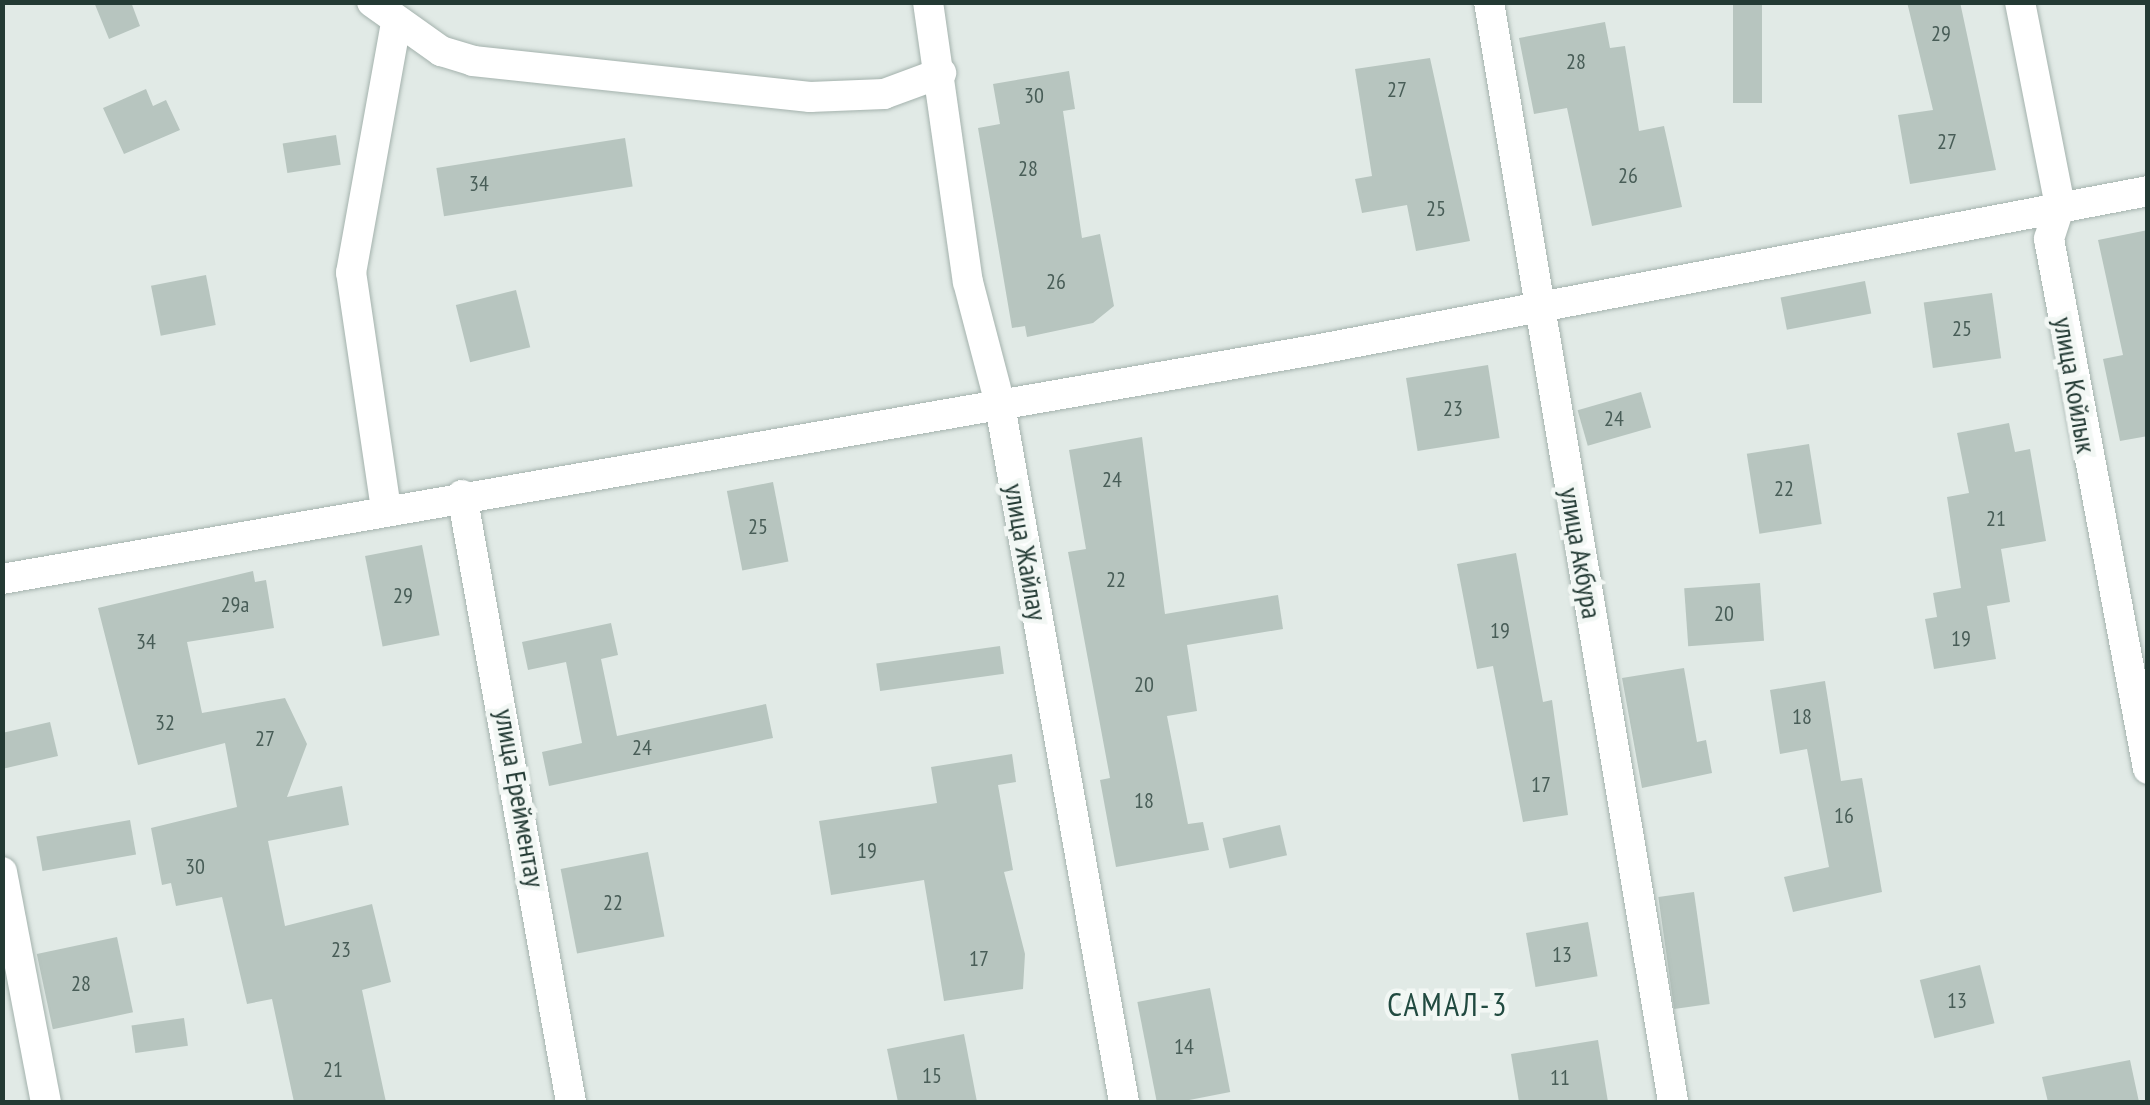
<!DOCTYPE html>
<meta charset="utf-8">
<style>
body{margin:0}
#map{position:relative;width:2150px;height:1105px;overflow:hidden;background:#e1eae6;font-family:"PT Sans Narrow",sans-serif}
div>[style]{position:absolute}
.building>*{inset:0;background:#b7c5bf;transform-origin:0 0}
.roads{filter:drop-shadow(0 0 2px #a4b2ad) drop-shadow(0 0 2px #a4b2ad)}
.street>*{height:30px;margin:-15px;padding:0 15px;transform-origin:15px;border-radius:15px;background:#fff}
span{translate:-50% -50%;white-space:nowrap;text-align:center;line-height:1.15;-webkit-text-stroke:9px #f2f7f4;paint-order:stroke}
.number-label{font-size:22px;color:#485d57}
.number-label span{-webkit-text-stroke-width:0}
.street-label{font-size:28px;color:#233a34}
.quarter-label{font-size:32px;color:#214a40;letter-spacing:2.5px}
.frame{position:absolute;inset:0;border:5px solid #233a34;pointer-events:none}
</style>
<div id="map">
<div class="building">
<i style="clip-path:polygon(94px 2px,131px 2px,140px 26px,109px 39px)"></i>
<i style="left:1733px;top:2px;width:29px;height:101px"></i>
<i style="clip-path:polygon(1907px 2px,1960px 2px,1996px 170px,1910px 184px,1898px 115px,1933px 110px)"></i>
<i style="clip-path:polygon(1605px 22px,1610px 48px,1625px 46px,1639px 131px,1664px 126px,1682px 207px,1592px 226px,1567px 108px,1534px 114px,1519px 38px)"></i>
<i style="clip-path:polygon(1430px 58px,1470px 241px,1416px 251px,1407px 205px,1362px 213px,1355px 179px,1372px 176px,1355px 69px)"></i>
<i style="clip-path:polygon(1069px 71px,1075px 109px,1063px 111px,1082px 238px,1100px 234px,1114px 306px,1093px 323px,1027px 337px,1025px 326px,1012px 328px,978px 128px,1000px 124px,993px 84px)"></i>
<i style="clip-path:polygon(146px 89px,153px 106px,166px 100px,180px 130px,124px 154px,103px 108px)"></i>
<i style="left:336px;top:135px;width:30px;height:54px;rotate:81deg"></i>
<i style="left:625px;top:138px;width:49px;height:191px;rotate:81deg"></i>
<i style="clip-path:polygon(2148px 230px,2148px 436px,2120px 441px,2103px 359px,2123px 355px,2098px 240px)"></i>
<i style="left:206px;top:275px;width:51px;height:56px;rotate:79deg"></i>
<i style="left:1865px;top:281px;width:33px;height:86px;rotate:79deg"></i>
<i style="left:516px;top:290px;width:59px;height:62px;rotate:76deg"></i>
<i style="left:1992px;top:293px;width:66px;height:69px;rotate:82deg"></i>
<i style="left:1488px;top:365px;width:74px;height:83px;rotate:81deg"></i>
<i style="left:1641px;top:392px;width:37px;height:66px;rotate:74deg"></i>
<i style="clip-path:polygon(2009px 423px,2015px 452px,2030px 449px,2046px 541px,2001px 549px,2010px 602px,1987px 606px,1996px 659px,1934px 669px,1925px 619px,1937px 617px,1933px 593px,1961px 588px,1947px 497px,1969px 493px,1957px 433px)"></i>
<i style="clip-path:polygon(1142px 437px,1165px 614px,1278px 595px,1283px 629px,1187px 645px,1197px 711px,1167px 716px,1188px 824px,1203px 822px,1209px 850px,1116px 867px,1100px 780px,1110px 778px,1068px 552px,1086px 549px,1069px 450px)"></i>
<i style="left:1809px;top:444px;width:81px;height:63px;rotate:81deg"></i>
<i style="left:773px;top:482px;width:81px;height:47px;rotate:79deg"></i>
<i style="left:422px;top:545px;width:92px;height:58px;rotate:79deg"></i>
<i style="clip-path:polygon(1516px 553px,1543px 702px,1552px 700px,1568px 815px,1523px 822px,1493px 666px,1477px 669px,1457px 564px)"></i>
<i style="clip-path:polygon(253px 571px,255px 582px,266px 580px,274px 628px,187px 642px,202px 713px,285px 698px,307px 744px,287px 797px,342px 786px,349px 825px,268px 841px,285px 926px,372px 904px,391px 982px,362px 990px,386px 1102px,294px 1102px,272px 999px,247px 1004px,222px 897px,176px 906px,171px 883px,162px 885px,151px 828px,237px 807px,225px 743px,138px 765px,98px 608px)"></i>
<i style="left:1760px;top:583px;width:58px;height:76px;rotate:86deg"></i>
<i style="clip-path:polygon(611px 623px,618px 655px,601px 659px,617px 736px,766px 704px,773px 738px,549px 786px,542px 752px,582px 743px,566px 662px,528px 670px,522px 642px)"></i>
<i style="left:1000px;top:646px;width:28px;height:125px;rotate:82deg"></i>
<i style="clip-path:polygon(1684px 668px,1697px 742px,1706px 740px,1712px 773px,1642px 788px,1622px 678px)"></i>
<i style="clip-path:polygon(1825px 681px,1841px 781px,1862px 778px,1882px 892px,1793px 912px,1784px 877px,1829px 867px,1807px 749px,1780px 754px,1770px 690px)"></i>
<i style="clip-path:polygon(50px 722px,58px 756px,2px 769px,2px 733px)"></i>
<i style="clip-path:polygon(1012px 754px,1016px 782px,998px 785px,1013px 870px,1004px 872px,1025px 954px,1023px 989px,944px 1001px,924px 880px,831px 895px,819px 821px,937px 803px,931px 767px)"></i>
<i style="left:130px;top:820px;width:35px;height:95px;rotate:80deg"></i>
<i style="left:1280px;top:825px;width:31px;height:59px;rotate:77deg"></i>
<i style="left:648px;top:852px;width:86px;height:89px;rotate:79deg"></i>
<i style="left:1694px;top:892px;width:113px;height:36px;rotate:82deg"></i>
<i style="left:1588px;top:922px;width:55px;height:63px;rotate:80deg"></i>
<i style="left:117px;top:937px;width:77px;height:82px;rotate:78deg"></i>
<i style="left:1980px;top:965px;width:60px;height:62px;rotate:76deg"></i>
<i style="left:1210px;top:988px;width:106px;height:74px;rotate:79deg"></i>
<i style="left:184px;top:1018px;width:28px;height:53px;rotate:82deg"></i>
<i style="clip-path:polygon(964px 1034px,977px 1102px,898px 1102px,887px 1049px)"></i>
<i style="clip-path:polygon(1598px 1040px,1608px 1102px,1519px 1102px,1511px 1054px)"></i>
<i style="clip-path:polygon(2130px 1060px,2139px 1102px,2048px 1102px,2042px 1077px)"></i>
</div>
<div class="roads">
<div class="street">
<i style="left:372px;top:2px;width:85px;rotate:35.4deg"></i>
<i style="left:441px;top:51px;width:34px;rotate:17deg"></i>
<i style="left:473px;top:61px;width:339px;rotate:6.1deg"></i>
<i style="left:810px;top:97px;width:74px;rotate:-2.3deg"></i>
<i style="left:884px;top:94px;width:61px;rotate:-20.2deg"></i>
<i style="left:928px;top:2px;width:283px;rotate:81.9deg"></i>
<i style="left:968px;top:282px;width:122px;rotate:75.3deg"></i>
<i style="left:999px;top:400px;width:713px;rotate:79.9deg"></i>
<i style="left:1489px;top:2px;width:1115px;rotate:80.5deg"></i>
<i style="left:2020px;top:2px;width:207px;rotate:78.9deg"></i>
<i style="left:2060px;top:205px;width:36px;rotate:108deg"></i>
<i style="left:2049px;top:239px;width:539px;rotate:79.42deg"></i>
<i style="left:462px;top:495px;width:617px;rotate:79.82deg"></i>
<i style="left:386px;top:509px;width:239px;rotate:-98.4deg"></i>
<i style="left:351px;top:273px;width:253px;rotate:-79.8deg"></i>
<i style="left:2px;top:579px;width:1338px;rotate:-9.9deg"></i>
<i style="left:1320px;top:349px;width:843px;rotate:-10.8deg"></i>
<i style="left:2px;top:872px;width:234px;rotate:79.2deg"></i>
</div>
</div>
<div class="number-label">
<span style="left:1941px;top:34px">29</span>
<span style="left:1576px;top:62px">28</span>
<span style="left:1397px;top:90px">27</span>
<span style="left:1034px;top:96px">30</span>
<span style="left:1947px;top:142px">27</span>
<span style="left:1028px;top:169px">28</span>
<span style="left:1628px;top:176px">26</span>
<span style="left:479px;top:184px">34</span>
<span style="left:1436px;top:209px">25</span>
<span style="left:1056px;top:282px">26</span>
<span style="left:1962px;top:329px">25</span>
<span style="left:1453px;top:409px">23</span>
<span style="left:1614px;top:419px">24</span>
<span style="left:1112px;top:480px">24</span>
<span style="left:1784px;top:489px">22</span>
<span style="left:1996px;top:519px">21</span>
<span style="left:758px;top:527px">25</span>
<span style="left:1116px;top:580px">22</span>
<span style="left:403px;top:596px">29</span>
<span style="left:235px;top:605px">29а</span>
<span style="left:1724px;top:614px">20</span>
<span style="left:1500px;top:631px">19</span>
<span style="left:1961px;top:639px">19</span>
<span style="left:146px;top:642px">34</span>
<span style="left:1144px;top:685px">20</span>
<span style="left:1802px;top:717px">18</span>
<span style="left:165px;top:723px">32</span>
<span style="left:265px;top:739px">27</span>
<span style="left:642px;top:748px">24</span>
<span style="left:1541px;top:785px">17</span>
<span style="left:1144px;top:801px">18</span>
<span style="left:1844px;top:816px">16</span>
<span style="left:867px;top:851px">19</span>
<span style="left:195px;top:867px">30</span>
<span style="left:613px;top:903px">22</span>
<span style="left:341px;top:950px">23</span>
<span style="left:1562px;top:955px">13</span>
<span style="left:979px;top:959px">17</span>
<span style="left:81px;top:984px">28</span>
<span style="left:1957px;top:1001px">13</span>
<span style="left:1184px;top:1047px">14</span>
<span style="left:333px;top:1070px">21</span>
<span style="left:932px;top:1076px">15</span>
<span style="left:1560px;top:1078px">11</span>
</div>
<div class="street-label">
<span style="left:2075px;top:385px;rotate:80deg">улица Койлык</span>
<span style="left:1026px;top:552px;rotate:80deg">улица Жайлау</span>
<span style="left:1581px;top:553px;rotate:80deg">улица Акбура</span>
<span style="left:520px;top:798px;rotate:80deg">улица Ерейментау</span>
</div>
<div class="quarter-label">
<span style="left:1448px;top:1004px">САМАЛ-3</span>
</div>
<div class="frame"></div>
</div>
